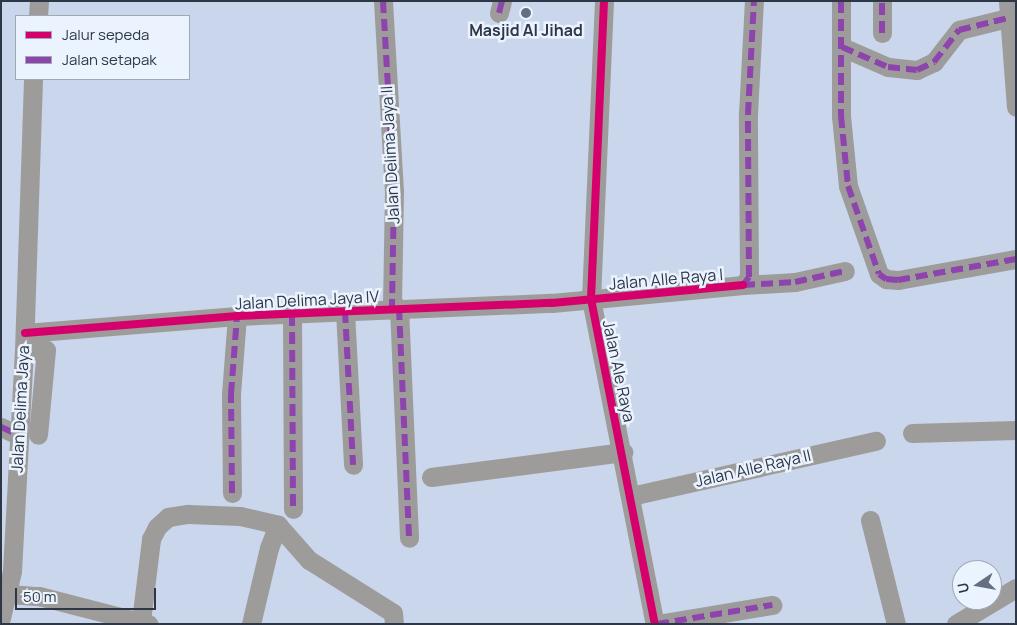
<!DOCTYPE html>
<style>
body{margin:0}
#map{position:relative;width:1017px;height:625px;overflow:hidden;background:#c9d6eb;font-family:Manrope,sans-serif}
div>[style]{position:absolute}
.minor>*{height:19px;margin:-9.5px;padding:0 9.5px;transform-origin:9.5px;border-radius:9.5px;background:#9d9c9a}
.quiet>*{height:6px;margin-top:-3px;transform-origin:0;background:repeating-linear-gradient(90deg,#8e44ad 0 12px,transparent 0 18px)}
.cycleway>*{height:8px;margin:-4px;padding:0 4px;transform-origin:4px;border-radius:4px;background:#d6006c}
.dots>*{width:14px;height:14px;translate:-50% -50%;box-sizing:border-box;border:2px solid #ebf3ff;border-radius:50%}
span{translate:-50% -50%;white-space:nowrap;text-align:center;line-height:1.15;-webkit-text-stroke:5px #ebf3ff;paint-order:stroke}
.poi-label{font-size:16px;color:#2e3746;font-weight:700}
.street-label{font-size:16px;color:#2e3746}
.frame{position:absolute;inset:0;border:2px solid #2e3746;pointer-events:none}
.legend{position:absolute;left:15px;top:15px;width:175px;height:65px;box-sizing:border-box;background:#ebf3ff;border:1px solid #9fa8b5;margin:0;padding:6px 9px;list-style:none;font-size:15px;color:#2e3746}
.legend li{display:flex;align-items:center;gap:10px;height:25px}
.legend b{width:25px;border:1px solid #9fa8b5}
.north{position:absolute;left:952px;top:560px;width:50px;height:50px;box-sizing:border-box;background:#ebf3ff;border:1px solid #9fa8b5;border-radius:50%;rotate:258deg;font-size:14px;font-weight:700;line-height:20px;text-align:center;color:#2e3746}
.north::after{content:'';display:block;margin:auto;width:18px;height:22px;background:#646f80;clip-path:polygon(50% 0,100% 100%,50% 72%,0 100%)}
.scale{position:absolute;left:15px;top:588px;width:141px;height:22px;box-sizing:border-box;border:2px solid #2e3746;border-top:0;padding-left:6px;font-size:15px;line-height:18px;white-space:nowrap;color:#2e3746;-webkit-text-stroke:4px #ebf3ff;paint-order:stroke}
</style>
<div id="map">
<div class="minor">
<i style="left:383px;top:1px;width:190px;rotate:86.7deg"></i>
<i style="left:394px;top:191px;width:119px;rotate:91deg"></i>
<i style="left:604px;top:1px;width:298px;rotate:92.5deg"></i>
<i style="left:591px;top:299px;width:331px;rotate:78.9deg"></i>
<i style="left:841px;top:1px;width:115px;rotate:90deg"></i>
<i style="left:841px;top:116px;width:70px;rotate:84.3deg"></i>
<i style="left:848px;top:186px;width:93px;rotate:70.6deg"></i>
<i style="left:879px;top:274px;width:9px;rotate:36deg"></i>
<i style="left:886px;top:279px;width:12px;rotate:5deg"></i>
<i style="left:898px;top:280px;width:120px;rotate:-10.1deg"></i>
<i style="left:1008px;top:1px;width:106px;rotate:85.7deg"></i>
<i style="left:499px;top:13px;width:12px;rotate:-76deg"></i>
<i style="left:38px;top:16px;width:15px;rotate:-86deg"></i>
<i style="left:882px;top:33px;width:32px;rotate:-90deg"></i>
<i style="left:842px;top:47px;width:50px;rotate:23.5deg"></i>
<i style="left:888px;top:67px;width:29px;rotate:6deg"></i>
<i style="left:917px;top:70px;width:19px;rotate:-25deg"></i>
<i style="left:934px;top:62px;width:41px;rotate:-52deg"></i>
<i style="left:959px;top:30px;width:50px;rotate:-13.8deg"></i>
<i style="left:743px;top:285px;width:10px;rotate:-53deg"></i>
<i style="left:749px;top:277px;width:163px;rotate:-90.4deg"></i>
<i style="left:748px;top:114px;width:113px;rotate:-87deg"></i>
<i style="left:743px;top:285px;width:52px;rotate:-3.3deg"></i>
<i style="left:795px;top:282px;width:51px;rotate:-12.4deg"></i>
<i style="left:399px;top:308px;width:230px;rotate:87.5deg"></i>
<i style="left:345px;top:311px;width:154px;rotate:87deg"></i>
<i style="left:292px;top:314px;width:195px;rotate:89.7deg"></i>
<i style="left:25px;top:333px;width:213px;rotate:-4.6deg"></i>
<i style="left:237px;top:316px;width:315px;rotate:-2.4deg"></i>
<i style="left:552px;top:303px;width:192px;rotate:-5.4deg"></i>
<i style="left:24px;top:351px;width:22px;rotate:-3deg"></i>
<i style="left:46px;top:350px;width:85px;rotate:95.4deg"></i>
<i style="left:1px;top:427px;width:19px;rotate:25deg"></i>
<i style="left:912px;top:433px;width:104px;rotate:-1.7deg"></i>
<i style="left:431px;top:477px;width:194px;rotate:-7.4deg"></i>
<i style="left:232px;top:493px;width:99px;rotate:-90.6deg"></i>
<i style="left:231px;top:394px;width:78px;rotate:-85.6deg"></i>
<i style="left:631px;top:496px;width:251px;rotate:-12.7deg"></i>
<i style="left:870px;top:520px;width:107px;rotate:76deg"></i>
<i style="left:8px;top:594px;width:31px;rotate:4deg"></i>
<i style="left:39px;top:596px;width:113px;rotate:14.4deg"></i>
<i style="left:1px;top:618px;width:48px;rotate:-76.8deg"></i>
<i style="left:12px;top:571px;width:220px;rotate:-86.9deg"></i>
<i style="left:24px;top:351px;width:272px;rotate:-88.1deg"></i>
<i style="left:141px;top:621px;width:83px;rotate:-83deg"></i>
<i style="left:151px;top:539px;width:13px;rotate:-63deg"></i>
<i style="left:157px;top:527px;width:15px;rotate:-42deg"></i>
<i style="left:168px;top:517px;width:20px;rotate:-9deg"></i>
<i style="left:188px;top:514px;width:52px;rotate:2.2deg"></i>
<i style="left:240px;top:516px;width:39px;rotate:13deg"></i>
<i style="left:278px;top:525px;width:47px;rotate:48.5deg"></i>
<i style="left:309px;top:560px;width:99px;rotate:32.2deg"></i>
<i style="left:393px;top:613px;width:11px;rotate:85deg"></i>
<i style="left:251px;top:624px;width:78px;rotate:-76.7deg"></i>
<i style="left:269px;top:548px;width:25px;rotate:-69deg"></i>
<i style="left:657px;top:624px;width:117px;rotate:-9.4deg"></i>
<i style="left:956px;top:624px;width:70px;rotate:-31deg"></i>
</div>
<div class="quiet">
<i style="left:383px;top:1px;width:190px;rotate:86.7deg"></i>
<i style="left:394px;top:191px;width:119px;rotate:91deg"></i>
<i style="left:841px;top:1px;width:115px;rotate:90deg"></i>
<i style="left:841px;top:116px;width:70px;rotate:84.3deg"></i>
<i style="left:848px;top:186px;width:93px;rotate:70.6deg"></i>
<i style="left:879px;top:274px;width:9px;rotate:36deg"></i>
<i style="left:886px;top:279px;width:12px;rotate:5deg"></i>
<i style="left:898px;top:280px;width:120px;rotate:-10.1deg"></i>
<i style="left:499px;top:13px;width:12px;rotate:-76deg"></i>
<i style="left:882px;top:33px;width:32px;rotate:-90deg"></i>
<i style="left:842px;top:47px;width:50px;rotate:23.5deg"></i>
<i style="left:888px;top:67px;width:29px;rotate:6deg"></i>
<i style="left:917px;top:70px;width:19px;rotate:-25deg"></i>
<i style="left:934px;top:62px;width:41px;rotate:-52deg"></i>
<i style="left:959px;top:30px;width:50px;rotate:-13.8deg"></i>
<i style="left:743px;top:285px;width:10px;rotate:-53deg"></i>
<i style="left:749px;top:277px;width:163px;rotate:-90.4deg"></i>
<i style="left:748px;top:114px;width:113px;rotate:-87deg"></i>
<i style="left:743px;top:285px;width:52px;rotate:-3.3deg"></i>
<i style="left:795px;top:282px;width:51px;rotate:-12.4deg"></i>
<i style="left:399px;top:308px;width:230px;rotate:87.5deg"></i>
<i style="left:345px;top:311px;width:154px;rotate:87deg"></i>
<i style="left:292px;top:314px;width:195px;rotate:89.7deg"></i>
<i style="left:1px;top:427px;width:19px;rotate:25deg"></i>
<i style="left:232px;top:493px;width:99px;rotate:-90.6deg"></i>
<i style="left:231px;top:394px;width:78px;rotate:-85.6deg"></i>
<i style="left:657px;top:624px;width:117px;rotate:-9.4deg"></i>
</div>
<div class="cycleway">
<i style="left:604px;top:1px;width:298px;rotate:92.5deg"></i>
<i style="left:591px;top:299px;width:331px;rotate:78.9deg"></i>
<i style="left:25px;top:333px;width:213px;rotate:-4.6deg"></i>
<i style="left:237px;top:316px;width:315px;rotate:-2.4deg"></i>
<i style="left:552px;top:303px;width:192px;rotate:-5.4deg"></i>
</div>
<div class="dots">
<i style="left:526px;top:13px;background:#646f80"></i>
</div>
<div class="poi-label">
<span style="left:526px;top:30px">Masjid Al Jihad</span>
</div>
<div class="street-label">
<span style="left:390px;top:155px;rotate:-93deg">Jalan Delima Jaya II</span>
<span style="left:666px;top:279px;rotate:-5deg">Jalan Alle Raya I</span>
<span style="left:307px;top:300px;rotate:-3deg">Jalan Delima Jaya IV</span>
<span style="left:619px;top:371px;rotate:78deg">Jalan Ale Raya</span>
<span style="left:20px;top:409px;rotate:-87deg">Jalan Delima Jaya</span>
<span style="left:753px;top:468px;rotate:-13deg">Jalan Alle Raya II</span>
</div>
<div class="frame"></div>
<ul class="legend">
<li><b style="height:6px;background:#d6006c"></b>Jalur sepeda</li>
<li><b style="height:6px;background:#8e44ad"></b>Jalan setapak</li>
</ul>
<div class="north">U</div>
<div class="scale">50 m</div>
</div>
